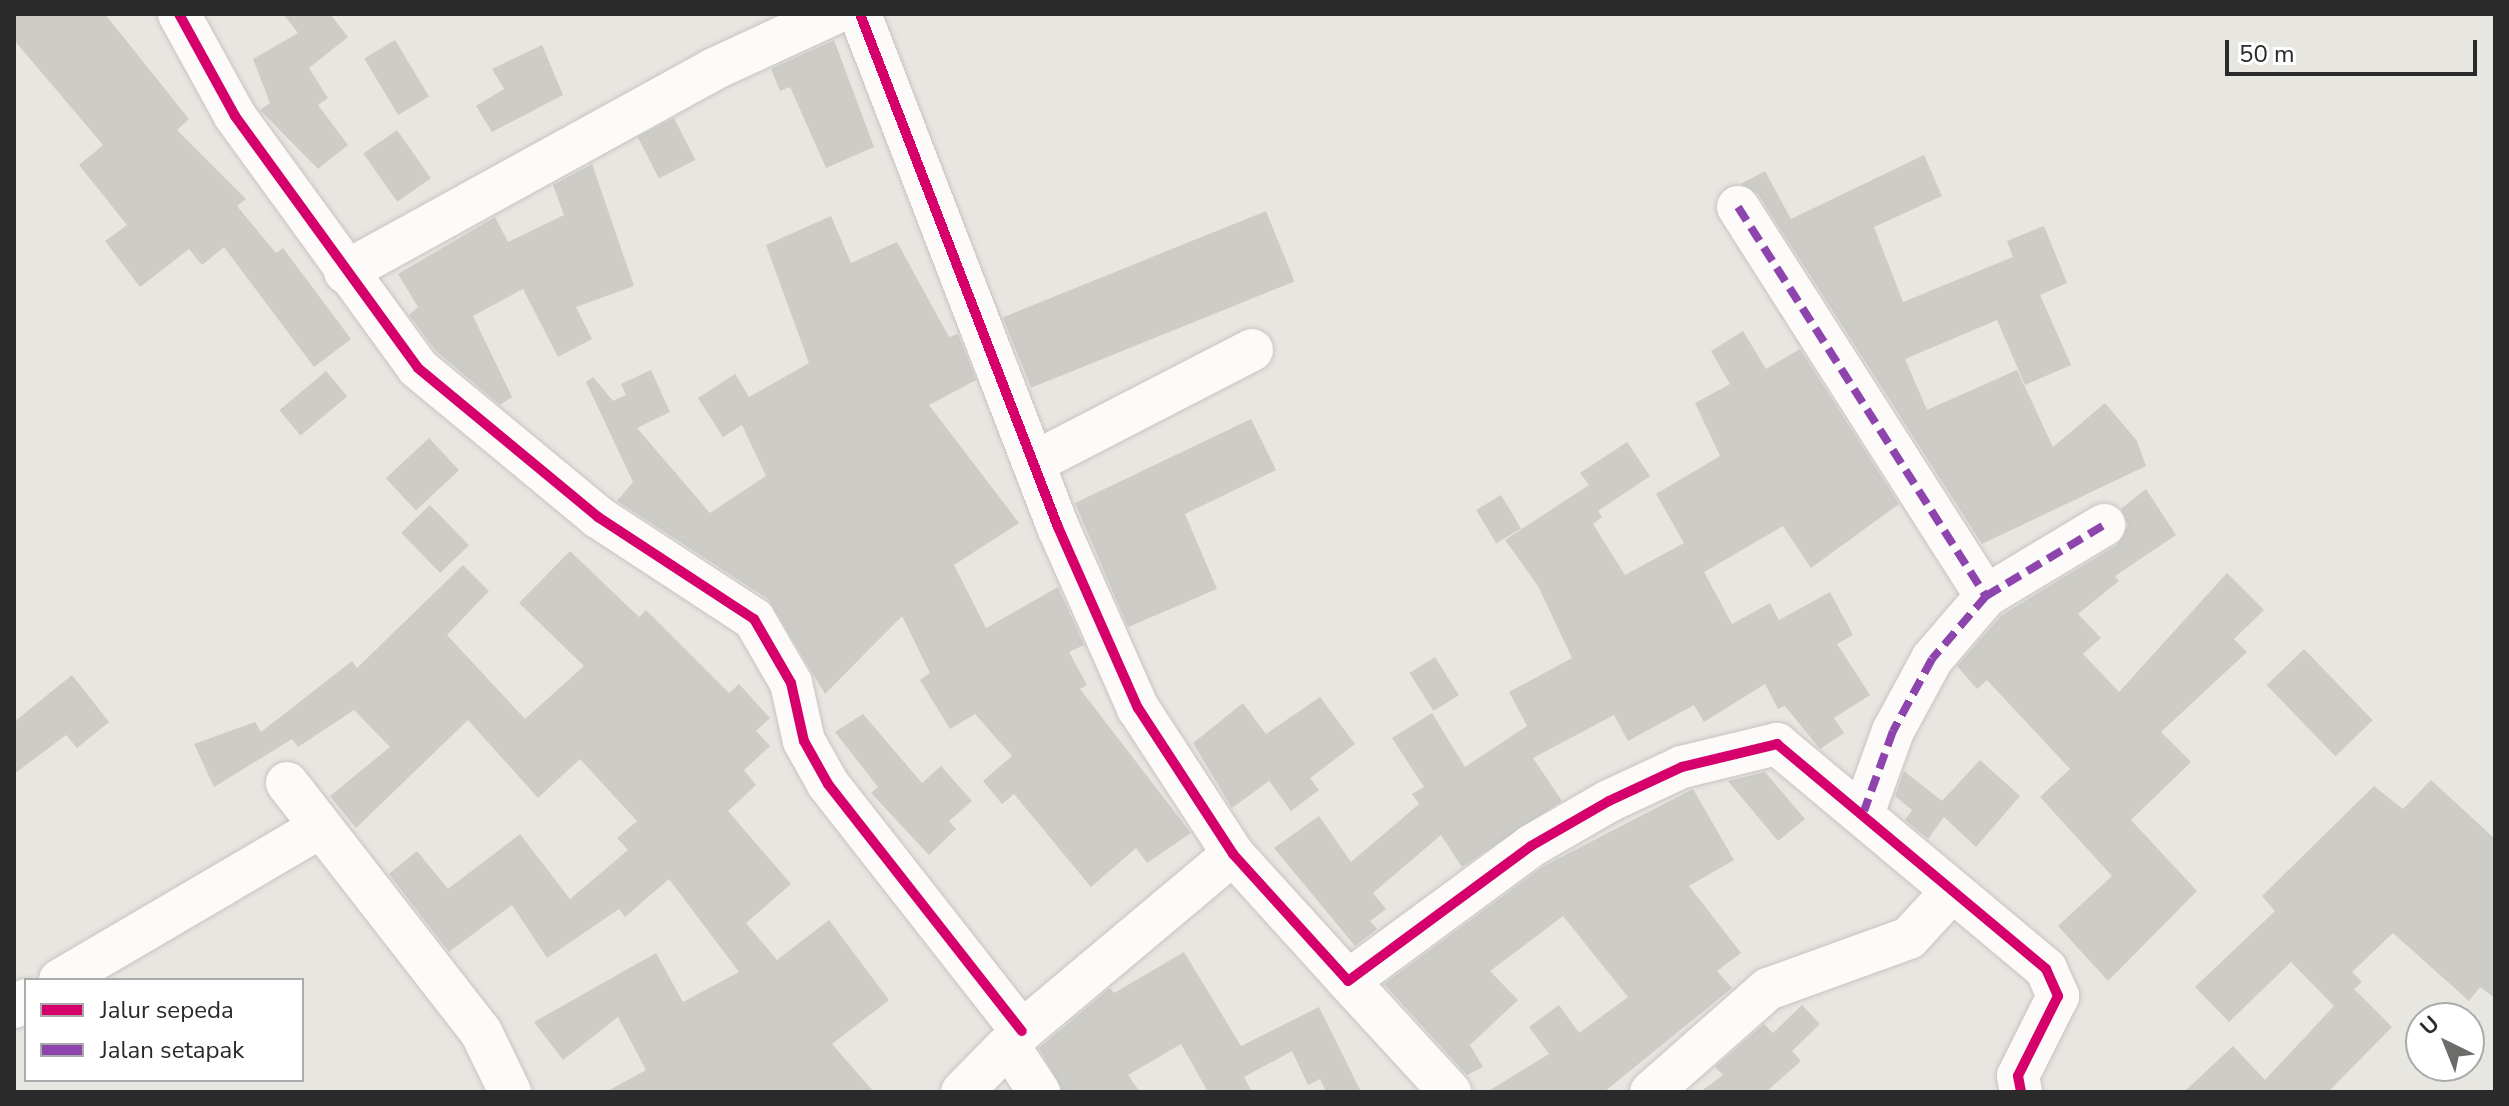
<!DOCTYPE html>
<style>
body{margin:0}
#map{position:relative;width:2509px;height:1106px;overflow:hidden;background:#e8e6e0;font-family:"Nunito Sans",sans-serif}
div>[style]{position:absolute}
.building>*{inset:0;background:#cdccc7;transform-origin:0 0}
.roads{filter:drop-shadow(0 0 2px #c6c4c5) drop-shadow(0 0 2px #c6c4c5)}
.minor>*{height:42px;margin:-21px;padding:0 21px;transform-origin:21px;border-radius:21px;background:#fcfbfa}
.quiet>*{height:8px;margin-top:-4px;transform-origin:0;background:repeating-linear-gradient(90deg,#8e44ad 0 16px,transparent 0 24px)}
.cycleway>*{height:10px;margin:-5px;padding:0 5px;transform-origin:5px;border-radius:5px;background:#d6006c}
span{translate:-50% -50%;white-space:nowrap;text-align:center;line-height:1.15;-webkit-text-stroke:6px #fff;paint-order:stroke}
.frame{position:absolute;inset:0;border:16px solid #2a2a2a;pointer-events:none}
.legend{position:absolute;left:24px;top:978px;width:280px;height:104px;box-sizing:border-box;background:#fff;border:2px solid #aaa;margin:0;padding:10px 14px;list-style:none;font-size:24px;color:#2a2a2a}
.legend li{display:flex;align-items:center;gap:16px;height:40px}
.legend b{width:40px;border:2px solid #aaa}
.north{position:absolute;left:2405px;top:1002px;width:80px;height:80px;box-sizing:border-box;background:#fff;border:2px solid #aaa;border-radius:50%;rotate:317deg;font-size:22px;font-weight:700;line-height:32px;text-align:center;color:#2a2a2a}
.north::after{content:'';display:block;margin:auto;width:28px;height:36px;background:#6c6c6a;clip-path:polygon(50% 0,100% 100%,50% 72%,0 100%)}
.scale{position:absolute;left:2225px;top:40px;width:252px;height:36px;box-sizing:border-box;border:4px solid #2a2a2a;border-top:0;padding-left:10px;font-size:24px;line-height:28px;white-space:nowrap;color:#2a2a2a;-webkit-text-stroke:6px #fff;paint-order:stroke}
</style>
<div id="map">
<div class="building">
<i style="clip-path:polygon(14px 14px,105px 14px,189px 119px,177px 130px,246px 199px,237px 206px,276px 253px,283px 248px,351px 339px,314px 367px,224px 247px,202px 265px,189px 249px,140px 287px,105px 241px,127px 225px,79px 165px,103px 145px,14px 40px)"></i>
<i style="clip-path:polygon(283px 14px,330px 14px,348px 37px,309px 68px,328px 98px,318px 105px,348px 145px,318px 169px,260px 110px,270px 103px,253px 59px,298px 33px)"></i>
<i style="left:395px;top:40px;width:66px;height:36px;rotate:59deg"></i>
<i style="clip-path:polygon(834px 40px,874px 147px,826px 168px,790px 87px,780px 91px,771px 69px)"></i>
<i style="clip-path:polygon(542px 45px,563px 95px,492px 132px,476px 106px,504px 89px,492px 69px)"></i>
<i style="left:674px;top:118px;width:47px;height:41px;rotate:63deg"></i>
<i style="left:397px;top:130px;width:59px;height:41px;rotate:55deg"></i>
<i style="clip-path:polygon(1924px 155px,1942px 196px,1874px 227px,1903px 302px,2013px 257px,2007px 241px,2044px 226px,2067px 283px,2040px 295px,2071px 365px,2025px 385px,1997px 320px,1905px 359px,1927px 410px,2017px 370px,2053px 447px,2105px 403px,2137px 441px,2146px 466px,1982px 544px,1758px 194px,1741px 184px,1765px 171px,1791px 219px)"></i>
<i style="clip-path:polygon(592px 164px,634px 286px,576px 307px,592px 339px,558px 357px,523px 289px,473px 316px,512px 397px,500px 405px,436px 351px,409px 315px,418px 307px,398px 274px,495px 217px,508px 242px,564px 215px,553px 185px)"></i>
<i style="left:1266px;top:211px;width:76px;height:284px;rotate:68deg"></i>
<i style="clip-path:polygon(831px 216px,851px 263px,897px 242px,949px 337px,958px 334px,976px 380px,929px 405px,1019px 523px,954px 565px,986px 628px,1058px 587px,1084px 645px,1069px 652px,1087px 685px,1080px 689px,1191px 833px,1147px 863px,1136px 848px,1091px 887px,1014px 794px,1002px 804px,983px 781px,1012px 756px,975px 714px,950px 729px,920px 680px,930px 673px,902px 616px,825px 694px,768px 599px,617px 501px,633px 482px,586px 382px,593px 377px,613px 401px,626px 395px,621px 384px,651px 370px,670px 412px,637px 428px,710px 513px,766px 476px,742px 425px,723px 437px,698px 398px,735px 374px,749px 397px,809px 363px,766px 245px)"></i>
<i style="clip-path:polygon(1743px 331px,1766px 369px,1800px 349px,1899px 504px,1811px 568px,1783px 526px,1704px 572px,1732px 624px,1770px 603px,1779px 620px,1830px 592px,1853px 635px,1837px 644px,1870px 695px,1834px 718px,1844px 733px,1820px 749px,1785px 706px,1778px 709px,1765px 684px,1704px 722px,1694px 705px,1628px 741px,1614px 715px,1533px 758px,1562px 801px,1462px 867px,1441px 835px,1373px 893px,1386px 909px,1370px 921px,1377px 929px,1355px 946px,1274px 848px,1319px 816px,1351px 862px,1419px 804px,1412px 794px,1424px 787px,1392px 738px,1432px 713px,1465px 767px,1527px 726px,1509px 692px,1572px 658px,1538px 586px,1505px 540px,1589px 485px,1580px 473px,1627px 442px,1650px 476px,1598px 511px,1602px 517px,1593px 524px,1625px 575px,1684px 543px,1656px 494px,1720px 456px,1695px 403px,1730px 384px,1711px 351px)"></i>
<i style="left:326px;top:371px;width:33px;height:61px;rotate:50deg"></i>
<i style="clip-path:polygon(1251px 419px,1276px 470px,1185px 514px,1217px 589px,1128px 627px,1075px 503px)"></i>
<i style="left:429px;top:438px;width:44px;height:59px;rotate:47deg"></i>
<i style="clip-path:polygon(2146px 489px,2176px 535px,2115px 576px,2119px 581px,2078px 614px,2101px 638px,2083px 654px,2119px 692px,2227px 573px,2264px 610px,2234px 639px,2247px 652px,2161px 732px,2191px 762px,2131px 820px,2197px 891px,2108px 981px,2058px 926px,2112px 876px,2040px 797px,2070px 769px,1987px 680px,1977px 689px,1957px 666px,2002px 615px,2117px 545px,2128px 525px,2121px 509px)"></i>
<i style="left:1501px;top:495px;width:39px;height:29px;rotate:59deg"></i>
<i style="left:430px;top:505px;width:56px;height:40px;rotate:46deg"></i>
<i style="clip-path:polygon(570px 551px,639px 617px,646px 610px,729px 693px,739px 684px,770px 718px,756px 731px,770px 746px,744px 770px,756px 785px,728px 811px,791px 884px,746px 923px,777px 960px,829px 920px,889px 1000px,832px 1044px,874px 1092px,606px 1092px,646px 1070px,618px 1017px,563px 1060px,534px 1022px,656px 953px,683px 1002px,739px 972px,669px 879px,625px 917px,619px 909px,547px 958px,512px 905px,449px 952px,389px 874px,417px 851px,448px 889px,520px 834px,570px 899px,628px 850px,617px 838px,637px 821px,580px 759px,538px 798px,468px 720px,356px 828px,330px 796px,390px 747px,354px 710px,298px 747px,292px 739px,214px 787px,194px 744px,255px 722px,261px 732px,352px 661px,357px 668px,463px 565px,489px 591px,447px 635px,525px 719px,584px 666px,519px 603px)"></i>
<i style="left:2304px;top:649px;width:99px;height:52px;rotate:46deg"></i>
<i style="left:1435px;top:657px;width:45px;height:30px;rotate:58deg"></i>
<i style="clip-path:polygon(72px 675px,109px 722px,77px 748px,66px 735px,14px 774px,14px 722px)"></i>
<i style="clip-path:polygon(1320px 697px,1355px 744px,1310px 778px,1319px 790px,1291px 811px,1269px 781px,1232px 808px,1193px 743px,1243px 703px,1266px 734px)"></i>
<i style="clip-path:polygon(863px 714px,922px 783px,941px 766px,972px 801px,949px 821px,956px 829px,929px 855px,871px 793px,878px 787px,835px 732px)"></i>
<i style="clip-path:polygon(1980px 760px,2020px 796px,1976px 847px,1944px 817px,1928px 839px,1905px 820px,1912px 810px,1895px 796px,1904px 771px,1942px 801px)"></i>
<i style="clip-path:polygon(1765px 772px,1805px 819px,1778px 841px,1728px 781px)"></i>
<i style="clip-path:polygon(2431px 780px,2495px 839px,2495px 998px,2480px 987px,2469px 1001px,2393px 933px,2352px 972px,2362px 982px,2354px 989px,2392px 1027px,2328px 1092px,2184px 1092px,2233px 1046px,2265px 1080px,2334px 1006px,2291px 962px,2229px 1022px,2195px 987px,2275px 911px,2262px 896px,2374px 786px,2403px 809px)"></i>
<i style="clip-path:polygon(1693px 789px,1734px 860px,1689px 886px,1741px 953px,1717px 971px,1732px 988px,1604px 1092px,1487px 1092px,1549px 1054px,1529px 1027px,1559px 1005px,1579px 1033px,1628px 997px,1563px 916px,1490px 971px,1518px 1000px,1470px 1045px,1483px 1067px,1467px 1075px,1384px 984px,1544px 866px)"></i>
<i style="clip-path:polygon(1184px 952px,1241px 1046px,1319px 1007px,1361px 1092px,1326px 1092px,1320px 1079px,1308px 1085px,1292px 1051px,1244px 1077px,1252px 1092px,1208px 1092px,1181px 1044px,1128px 1075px,1140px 1092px,1063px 1092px,1039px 1048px,1110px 988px,1114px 993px)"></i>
<i style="clip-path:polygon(1802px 1005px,1820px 1024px,1792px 1051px,1801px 1061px,1766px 1092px,1700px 1092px,1723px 1075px,1715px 1067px,1764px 1024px,1773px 1033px)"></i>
</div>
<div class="roads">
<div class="minor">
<i style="left:179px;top:14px;width:116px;rotate:61.2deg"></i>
<i style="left:235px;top:116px;width:311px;rotate:54deg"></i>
<i style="left:418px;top:368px;width:234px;rotate:39.6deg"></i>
<i style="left:598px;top:517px;width:186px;rotate:33.2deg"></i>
<i style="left:754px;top:619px;width:74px;rotate:60deg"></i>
<i style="left:791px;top:683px;width:59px;rotate:77.4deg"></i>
<i style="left:804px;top:741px;width:49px;rotate:60.8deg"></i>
<i style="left:828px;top:784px;width:314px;rotate:51.9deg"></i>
<i style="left:860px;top:14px;width:550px;rotate:68.9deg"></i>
<i style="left:1058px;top:527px;width:198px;rotate:66.2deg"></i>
<i style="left:1138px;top:708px;width:174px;rotate:56.9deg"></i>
<i style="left:1233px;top:854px;width:171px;rotate:47.8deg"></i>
<i style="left:1348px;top:981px;width:227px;rotate:-36.4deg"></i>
<i style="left:1531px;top:846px;width:90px;rotate:-30deg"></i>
<i style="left:1609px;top:801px;width:81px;rotate:-25deg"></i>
<i style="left:1682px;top:767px;width:98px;rotate:-13.6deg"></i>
<i style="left:1777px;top:744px;width:351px;rotate:39.9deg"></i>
<i style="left:2046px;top:969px;width:30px;rotate:66deg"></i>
<i style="left:2058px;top:996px;width:89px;rotate:116.6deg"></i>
<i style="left:2018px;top:1076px;width:16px;rotate:79deg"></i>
<i style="left:1738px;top:207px;width:461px;rotate:57.5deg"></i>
<i style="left:1986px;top:596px;width:83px;rotate:130.6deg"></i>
<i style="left:1932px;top:659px;width:82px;rotate:118.4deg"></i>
<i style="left:1893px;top:731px;width:85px;rotate:109.9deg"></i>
<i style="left:345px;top:272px;width:421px;rotate:-28.8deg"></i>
<i style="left:714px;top:69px;width:131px;rotate:-24.8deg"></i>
<i style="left:1037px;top:461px;width:242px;rotate:-27.3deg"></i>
<i style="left:1986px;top:596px;width:138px;rotate:-31deg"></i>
<i style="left:287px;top:783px;width:316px;rotate:52.1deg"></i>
<i style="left:481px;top:1032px;width:67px;rotate:64.2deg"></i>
<i style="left:60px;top:980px;width:298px;rotate:-30.4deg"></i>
<i style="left:1348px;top:981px;width:151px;rotate:47.4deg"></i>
<i style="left:14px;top:1007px;width:14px;rotate:-30deg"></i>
<i style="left:1010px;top:1048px;width:53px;rotate:56.6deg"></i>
<i style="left:962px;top:1092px;width:86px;rotate:-45.5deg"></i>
<i style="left:1022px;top:1031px;width:275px;rotate:-40deg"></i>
<i style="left:1651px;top:1092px;width:156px;rotate:-41.4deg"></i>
<i style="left:1768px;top:989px;width:150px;rotate:-19.9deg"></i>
<i style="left:1909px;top:938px;width:64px;rotate:-47.5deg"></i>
</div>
</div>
<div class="quiet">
<i style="left:1738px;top:207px;width:461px;rotate:57.5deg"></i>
<i style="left:1986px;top:596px;width:83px;rotate:130.6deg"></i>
<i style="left:1932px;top:659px;width:82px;rotate:118.4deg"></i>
<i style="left:1893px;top:731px;width:85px;rotate:109.9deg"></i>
<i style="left:1986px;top:596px;width:138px;rotate:-31deg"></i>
</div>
<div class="cycleway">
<i style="left:179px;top:14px;width:116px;rotate:61.2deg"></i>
<i style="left:235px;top:116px;width:311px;rotate:54deg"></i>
<i style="left:418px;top:368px;width:234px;rotate:39.6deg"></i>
<i style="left:598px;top:517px;width:186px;rotate:33.2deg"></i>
<i style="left:754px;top:619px;width:74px;rotate:60deg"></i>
<i style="left:791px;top:683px;width:59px;rotate:77.4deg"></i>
<i style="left:804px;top:741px;width:49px;rotate:60.8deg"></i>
<i style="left:828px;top:784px;width:314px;rotate:51.9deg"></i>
<i style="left:860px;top:14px;width:550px;rotate:68.9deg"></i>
<i style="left:1058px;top:527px;width:198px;rotate:66.2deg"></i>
<i style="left:1138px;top:708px;width:174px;rotate:56.9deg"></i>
<i style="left:1233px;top:854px;width:171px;rotate:47.8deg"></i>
<i style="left:1348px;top:981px;width:227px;rotate:-36.4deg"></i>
<i style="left:1531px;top:846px;width:90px;rotate:-30deg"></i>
<i style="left:1609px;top:801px;width:81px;rotate:-25deg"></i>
<i style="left:1682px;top:767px;width:98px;rotate:-13.6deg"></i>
<i style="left:1777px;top:744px;width:351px;rotate:39.9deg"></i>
<i style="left:2046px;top:969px;width:30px;rotate:66deg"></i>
<i style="left:2058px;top:996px;width:89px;rotate:116.6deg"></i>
<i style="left:2018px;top:1076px;width:16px;rotate:79deg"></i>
</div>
<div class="frame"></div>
<ul class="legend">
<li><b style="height:10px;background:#d6006c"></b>Jalur sepeda</li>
<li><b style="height:10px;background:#8e44ad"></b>Jalan setapak</li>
</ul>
<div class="north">U</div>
<div class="scale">50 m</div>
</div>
